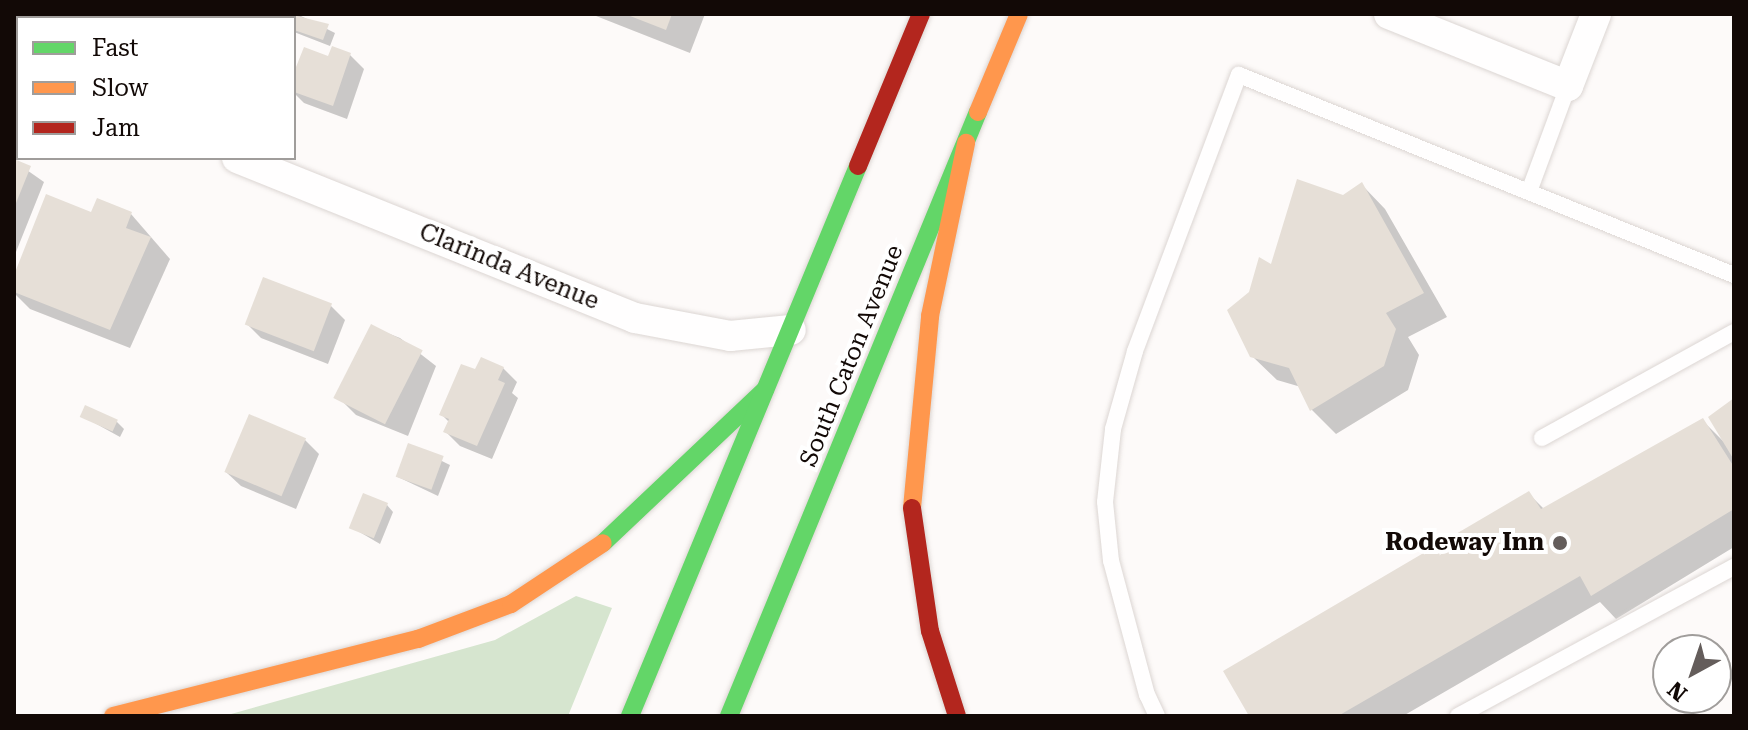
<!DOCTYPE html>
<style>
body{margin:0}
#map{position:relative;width:1748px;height:730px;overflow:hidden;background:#fdfaf9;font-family:"Roboto Serif",serif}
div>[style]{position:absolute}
.forest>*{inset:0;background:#d6e5cf}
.shadow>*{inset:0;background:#0003}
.building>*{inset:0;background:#e6dfd7;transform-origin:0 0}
.roads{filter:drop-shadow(0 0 2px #dcd6d3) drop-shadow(0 0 2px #dcd6d3)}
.lane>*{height:16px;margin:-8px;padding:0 8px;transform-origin:8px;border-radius:8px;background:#fffefe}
.street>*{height:30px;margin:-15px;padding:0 15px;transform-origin:15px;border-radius:15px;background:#fffefe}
.fast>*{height:18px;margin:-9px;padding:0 9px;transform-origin:9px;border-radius:9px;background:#63d668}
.slow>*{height:18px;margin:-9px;padding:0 9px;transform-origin:9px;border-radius:9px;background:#ff974d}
.jam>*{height:18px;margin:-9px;padding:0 9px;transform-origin:9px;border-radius:9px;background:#b3261e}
.dots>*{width:22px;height:22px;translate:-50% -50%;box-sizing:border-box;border:4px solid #fff;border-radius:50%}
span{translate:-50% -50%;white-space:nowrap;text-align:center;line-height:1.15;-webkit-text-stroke:8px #fff;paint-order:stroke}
.street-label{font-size:24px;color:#120906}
.poi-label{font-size:24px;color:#120906;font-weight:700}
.right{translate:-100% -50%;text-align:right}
.frame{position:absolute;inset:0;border:16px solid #120906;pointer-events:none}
.legend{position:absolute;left:16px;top:16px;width:280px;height:144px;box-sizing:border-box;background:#fff;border:2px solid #a09d9b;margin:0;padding:10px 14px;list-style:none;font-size:24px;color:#120906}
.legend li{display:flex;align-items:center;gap:16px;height:40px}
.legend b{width:40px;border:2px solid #a09d9b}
.north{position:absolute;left:1652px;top:634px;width:80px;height:80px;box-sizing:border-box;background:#fff;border:2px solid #a09d9b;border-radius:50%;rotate:220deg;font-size:22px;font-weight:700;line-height:32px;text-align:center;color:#120906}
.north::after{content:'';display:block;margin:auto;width:28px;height:36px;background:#645d5b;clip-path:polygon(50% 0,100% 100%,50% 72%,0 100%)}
</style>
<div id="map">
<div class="forest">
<i style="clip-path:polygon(576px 596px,612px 608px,568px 716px,224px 716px,495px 640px)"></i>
</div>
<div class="shadow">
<i style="clip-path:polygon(14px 14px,117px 14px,18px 18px)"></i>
<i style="clip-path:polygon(221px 14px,297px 14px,335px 33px,330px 46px,294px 32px,294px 18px,219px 18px)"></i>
<i style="clip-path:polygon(591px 14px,705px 14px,690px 53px)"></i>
<i style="clip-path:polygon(350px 55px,364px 69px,347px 119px,304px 103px,294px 93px,294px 78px)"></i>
<i style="clip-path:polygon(14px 161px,44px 182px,14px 257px)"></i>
<i style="clip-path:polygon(1362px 185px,1385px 209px,1447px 317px,1408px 337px,1419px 355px,1408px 390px,1336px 434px,1312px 410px,1301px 387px,1277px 380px,1252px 356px,1250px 294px,1343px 198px)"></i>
<i style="clip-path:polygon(131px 214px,170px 259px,130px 348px,30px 309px,14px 293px,14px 280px,93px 215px)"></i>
<i style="clip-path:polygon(331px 306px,345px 320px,328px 364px,261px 338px,247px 324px)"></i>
<i style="clip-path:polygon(372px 327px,400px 338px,436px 366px,408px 436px,356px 415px,342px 401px)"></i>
<i style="clip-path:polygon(503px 368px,517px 382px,512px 393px,518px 398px,492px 459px,460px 446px,446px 432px,450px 423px,442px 415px,477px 372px)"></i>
<i style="clip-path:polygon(1734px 405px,1734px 547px,1616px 619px,1600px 602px,1403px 716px,1251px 716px,1528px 493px,1545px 510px,1703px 421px,1723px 441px)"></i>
<i style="clip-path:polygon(82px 416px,117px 422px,124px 429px,120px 437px)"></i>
<i style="clip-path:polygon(305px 440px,319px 454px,296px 509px,241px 486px,226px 472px)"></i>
<i style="clip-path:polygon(409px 445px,450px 465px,438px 496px,398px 477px)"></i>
<i style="clip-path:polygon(387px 505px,393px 512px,380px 544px,351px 527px)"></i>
</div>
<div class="building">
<i style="clip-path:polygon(50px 14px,97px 14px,96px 18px)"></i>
<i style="clip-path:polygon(219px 14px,269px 14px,217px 18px)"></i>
<i style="clip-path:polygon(289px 14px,329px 24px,323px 40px,294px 30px)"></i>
<i style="clip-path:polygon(625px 14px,672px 14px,666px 30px)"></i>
<i style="clip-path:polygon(332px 46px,351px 53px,333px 106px,294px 92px,294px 72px,304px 47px,328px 56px)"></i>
<i style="clip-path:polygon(14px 159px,31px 166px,14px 208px)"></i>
<i style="clip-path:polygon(1297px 179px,1343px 195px,1362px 182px,1424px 293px,1386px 313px,1396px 329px,1384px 366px,1310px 411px,1289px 368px,1250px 357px,1227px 310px,1249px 292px,1259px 257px,1271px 264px)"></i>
<i style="clip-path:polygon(46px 194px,91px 212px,97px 198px,132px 212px,126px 228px,151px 237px,110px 330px,14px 292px,14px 275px)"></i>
<i style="left:263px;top:277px;width:74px;height:51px;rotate:21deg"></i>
<i style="left:371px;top:324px;width:58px;height:83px;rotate:27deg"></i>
<i style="clip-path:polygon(481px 357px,504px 367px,498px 380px,505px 383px,477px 446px,443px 432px,449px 419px,439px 415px,461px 364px,475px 369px)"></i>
<i style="clip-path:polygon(1734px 398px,1734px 460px,1708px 417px)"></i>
<i style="left:85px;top:405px;width:36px;height:13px;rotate:24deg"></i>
<i style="left:249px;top:414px;width:62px;height:63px;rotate:23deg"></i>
<i style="clip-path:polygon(1703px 418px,1734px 467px,1734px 509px,1591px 596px,1580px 576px,1338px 716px,1249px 716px,1223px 671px,1529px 491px,1541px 509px)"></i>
<i style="left:408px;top:443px;width:38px;height:36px;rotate:20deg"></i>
<i style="left:363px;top:493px;width:27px;height:38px;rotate:22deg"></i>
</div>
<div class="roads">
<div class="lane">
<i style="left:1530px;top:189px;width:110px;rotate:-69.7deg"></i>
<i style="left:1542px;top:438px;width:219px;rotate:-28.9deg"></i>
<i style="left:1157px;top:716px;width:23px;rotate:-115deg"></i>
<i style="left:1147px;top:695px;width:139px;rotate:-105deg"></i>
<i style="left:1111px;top:561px;width:59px;rotate:-95.8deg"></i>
<i style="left:1105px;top:502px;width:73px;rotate:-83.7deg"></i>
<i style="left:1113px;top:429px;width:81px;rotate:-74.2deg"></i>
<i style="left:1135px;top:351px;width:295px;rotate:-69.4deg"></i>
<i style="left:1239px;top:75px;width:534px;rotate:22deg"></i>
<i style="left:1458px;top:716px;width:314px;rotate:-28.4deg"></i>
</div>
<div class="street">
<i style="left:1389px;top:14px;width:193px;rotate:21.9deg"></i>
<i style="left:1568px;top:86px;width:77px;rotate:-68.7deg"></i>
<i style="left:14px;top:68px;width:4px;rotate:27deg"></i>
<i style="left:237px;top:158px;width:429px;rotate:21.9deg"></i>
<i style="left:635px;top:318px;width:97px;rotate:10.7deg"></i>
<i style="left:730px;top:336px;width:61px;rotate:-5.6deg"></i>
</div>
<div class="fast">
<i style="left:603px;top:543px;width:223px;rotate:-43.4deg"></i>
<i style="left:630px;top:716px;width:595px;rotate:-67.48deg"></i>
<i style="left:729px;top:716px;width:653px;rotate:-67.6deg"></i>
</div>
<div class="slow">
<i style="left:978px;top:112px;width:106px;rotate:-67.3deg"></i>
<i style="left:912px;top:508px;width:193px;rotate:-84.6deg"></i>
<i style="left:930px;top:316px;width:177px;rotate:-78.2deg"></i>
<i style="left:113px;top:716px;width:315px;rotate:-14.2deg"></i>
<i style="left:418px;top:639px;width:99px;rotate:-20.6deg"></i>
<i style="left:511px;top:604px;width:110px;rotate:-33.5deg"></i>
</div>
<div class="jam">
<i style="left:858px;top:166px;width:165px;rotate:-67.5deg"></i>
<i style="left:912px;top:508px;width:124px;rotate:81.7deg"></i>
<i style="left:930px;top:631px;width:89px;rotate:72.4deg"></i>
</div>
</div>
<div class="dots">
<i style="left:1560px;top:543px;background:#645d5b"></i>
</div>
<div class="street-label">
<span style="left:509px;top:267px;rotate:22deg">Clarinda Avenue</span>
<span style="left:852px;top:356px;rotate:-68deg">South Caton Avenue</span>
</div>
<div class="poi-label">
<span class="right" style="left:1544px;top:543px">Rodeway Inn</span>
</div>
<div class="frame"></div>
<ul class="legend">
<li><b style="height:10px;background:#63d668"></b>Fast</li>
<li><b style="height:10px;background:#ff974d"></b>Slow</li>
<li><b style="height:10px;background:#b3261e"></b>Jam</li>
</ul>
<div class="north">N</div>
</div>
